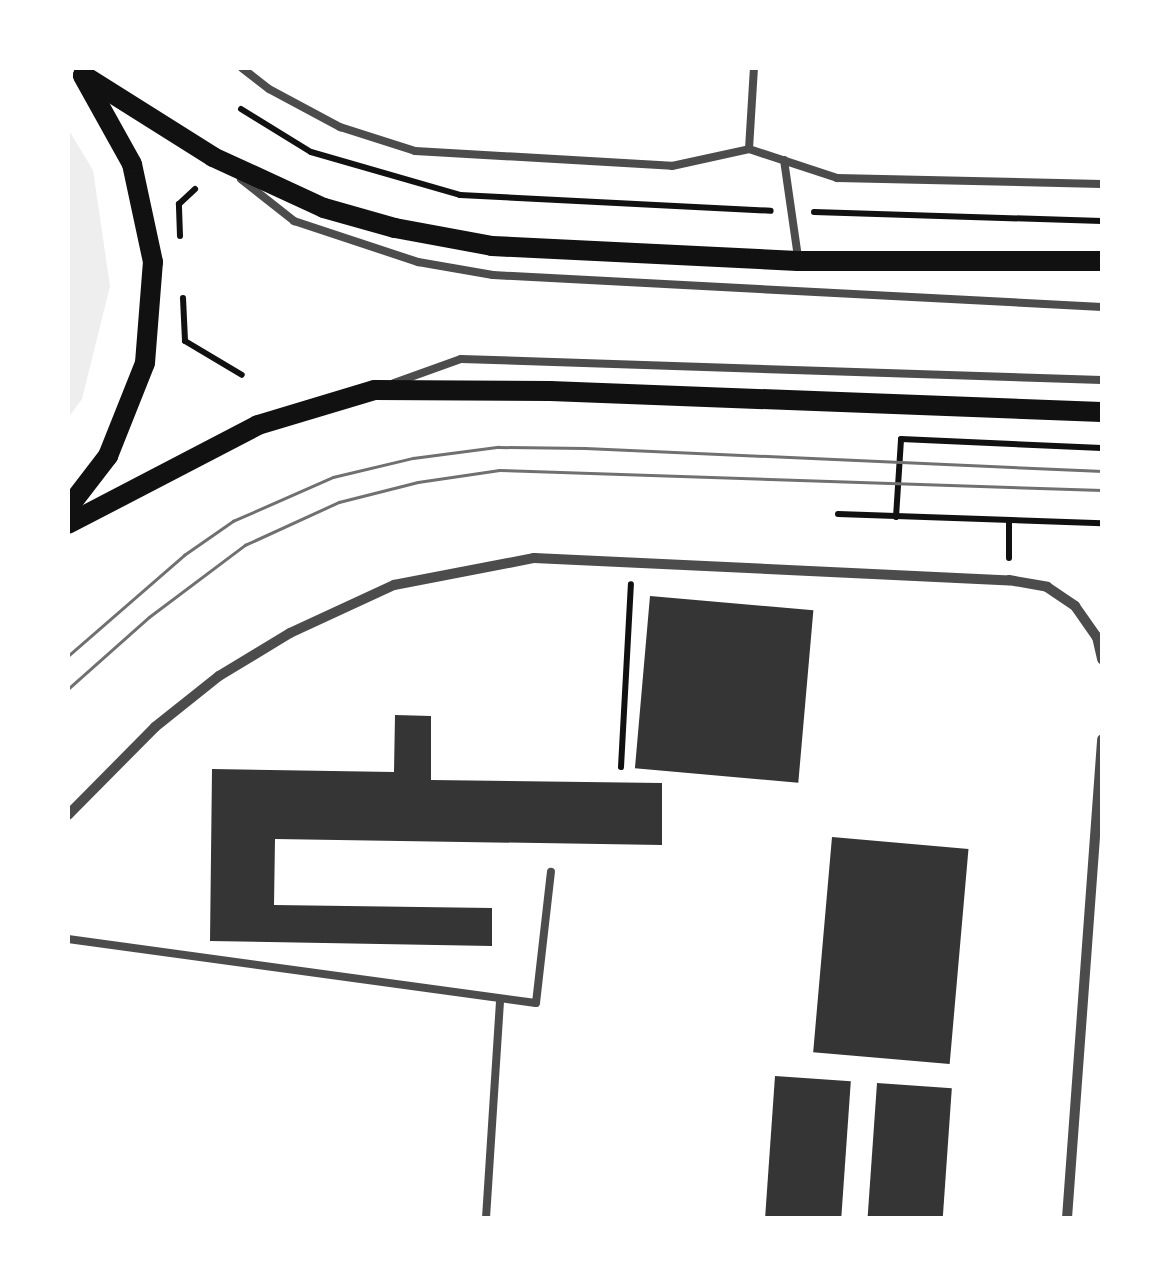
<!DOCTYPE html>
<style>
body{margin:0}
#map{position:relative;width:1170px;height:1286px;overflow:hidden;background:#fff;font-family:"Open Sans",sans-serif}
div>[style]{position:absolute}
.green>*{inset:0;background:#eee}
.building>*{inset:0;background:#353535;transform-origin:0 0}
.path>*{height:6px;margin:-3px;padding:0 3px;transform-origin:3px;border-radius:3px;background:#111}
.service>*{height:8px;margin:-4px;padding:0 4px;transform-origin:4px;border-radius:4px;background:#4c4c4c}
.minor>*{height:10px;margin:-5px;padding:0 5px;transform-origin:5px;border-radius:5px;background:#4c4c4c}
.secondary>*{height:20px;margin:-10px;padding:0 10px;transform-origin:10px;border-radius:10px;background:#111}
.tram>*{height:2.5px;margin:-1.25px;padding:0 1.25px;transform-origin:1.25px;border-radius:1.25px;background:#707070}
span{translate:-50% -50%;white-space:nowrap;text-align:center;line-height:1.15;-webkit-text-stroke:8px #fff;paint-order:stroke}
.frame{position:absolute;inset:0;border:70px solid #fff;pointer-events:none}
</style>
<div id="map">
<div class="green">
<i style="clip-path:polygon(68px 129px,93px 170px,110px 286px,82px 399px,68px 418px)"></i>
</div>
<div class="building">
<i style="left:650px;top:596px;width:164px;height:173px;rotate:5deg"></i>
<i style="clip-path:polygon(395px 715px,431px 716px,431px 780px,662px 783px,662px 845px,275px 839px,274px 905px,492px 908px,492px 946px,210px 941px,212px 769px,394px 772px)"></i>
<i style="left:832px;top:837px;width:137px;height:216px;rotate:5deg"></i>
<i style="left:775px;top:1076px;width:76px;height:142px;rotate:4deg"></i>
<i style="left:877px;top:1083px;width:75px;height:135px;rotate:4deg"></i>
</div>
<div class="path">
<i style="left:241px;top:109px;width:82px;rotate:31.6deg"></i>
<i style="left:311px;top:152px;width:155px;rotate:16.1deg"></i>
<i style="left:460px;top:195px;width:311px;rotate:2.9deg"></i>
<i style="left:814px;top:212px;width:288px;rotate:1.8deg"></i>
<i style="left:180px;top:236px;width:32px;rotate:-92deg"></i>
<i style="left:179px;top:204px;width:22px;rotate:-43deg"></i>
<i style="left:183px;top:298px;width:43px;rotate:87.3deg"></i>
<i style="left:185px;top:341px;width:66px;rotate:30.8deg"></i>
<i style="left:838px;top:514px;width:264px;rotate:2deg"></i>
<i style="left:896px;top:517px;width:78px;rotate:-86.3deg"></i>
<i style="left:901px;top:439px;width:201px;rotate:2.6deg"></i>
<i style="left:1009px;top:558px;width:38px;rotate:-90deg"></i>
<i style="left:621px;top:767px;width:183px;rotate:-86.9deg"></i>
</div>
<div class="service">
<i style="left:242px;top:68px;width:34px;rotate:38deg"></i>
<i style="left:269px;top:89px;width:81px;rotate:28.2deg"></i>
<i style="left:340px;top:127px;width:79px;rotate:17.7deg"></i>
<i style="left:415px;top:151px;width:257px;rotate:3.3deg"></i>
<i style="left:672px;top:166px;width:79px;rotate:-12.4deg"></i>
<i style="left:749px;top:149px;width:93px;rotate:18.2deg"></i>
<i style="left:837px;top:178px;width:265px;rotate:1.3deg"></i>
<i style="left:749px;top:149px;width:81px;rotate:-86.5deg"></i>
<i style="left:784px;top:160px;width:98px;rotate:81.8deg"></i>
<i style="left:241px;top:179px;width:68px;rotate:38.4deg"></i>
<i style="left:294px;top:221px;width:131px;rotate:18.3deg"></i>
<i style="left:418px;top:262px;width:76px;rotate:9.8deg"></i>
<i style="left:493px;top:275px;width:610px;rotate:3.01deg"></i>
<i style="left:394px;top:383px;width:71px;rotate:-19.7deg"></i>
<i style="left:461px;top:359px;width:641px;rotate:1.88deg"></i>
<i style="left:68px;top:939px;width:472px;rotate:7.8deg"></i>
<i style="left:536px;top:1003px;width:132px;rotate:-83.5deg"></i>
<i style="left:486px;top:1218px;width:218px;rotate:-86.3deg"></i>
</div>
<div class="minor">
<i style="left:68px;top:815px;width:124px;rotate:-45.3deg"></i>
<i style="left:155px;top:727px;width:82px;rotate:-38.6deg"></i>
<i style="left:219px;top:676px;width:83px;rotate:-31.2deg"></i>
<i style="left:290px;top:633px;width:115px;rotate:-24.8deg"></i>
<i style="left:394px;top:585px;width:143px;rotate:-10.9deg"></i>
<i style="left:534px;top:558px;width:476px;rotate:2.7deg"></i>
<i style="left:1009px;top:580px;width:39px;rotate:10deg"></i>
<i style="left:1047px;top:587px;width:34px;rotate:34deg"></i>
<i style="left:1075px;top:606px;width:38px;rotate:55deg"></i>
<i style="left:1097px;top:637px;width:23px;rotate:77deg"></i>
<i style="left:1067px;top:1218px;width:480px;rotate:-85.8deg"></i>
</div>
<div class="secondary">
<i style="left:83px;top:75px;width:154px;rotate:32.2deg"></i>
<i style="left:213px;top:157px;width:122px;rotate:24.7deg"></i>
<i style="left:324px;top:208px;width:74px;rotate:15.7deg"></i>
<i style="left:395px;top:228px;width:99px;rotate:10.5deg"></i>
<i style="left:492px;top:246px;width:306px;rotate:2.8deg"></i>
<i style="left:798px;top:261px;width:304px"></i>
<i style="left:68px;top:508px;width:66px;rotate:-52.4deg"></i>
<i style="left:108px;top:456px;width:100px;rotate:-68.3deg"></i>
<i style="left:145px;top:363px;width:101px;rotate:-85.5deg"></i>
<i style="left:153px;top:262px;width:100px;rotate:-102.1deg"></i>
<i style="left:132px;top:164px;width:101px;rotate:-119.1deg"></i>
<i style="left:68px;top:524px;width:214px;rotate:-27.5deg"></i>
<i style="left:258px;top:425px;width:122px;rotate:-16.7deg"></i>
<i style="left:375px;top:390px;width:175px;rotate:0.3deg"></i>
<i style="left:550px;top:391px;width:552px;rotate:2.18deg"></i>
</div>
<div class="tram">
<i style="left:68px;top:656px;width:154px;rotate:-41deg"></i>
<i style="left:184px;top:555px;width:60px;rotate:-34.8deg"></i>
<i style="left:233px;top:521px;width:109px;rotate:-23.7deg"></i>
<i style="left:333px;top:477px;width:82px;rotate:-13.4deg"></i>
<i style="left:413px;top:458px;width:86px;rotate:-7.4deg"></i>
<i style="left:498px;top:447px;width:87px;rotate:0.7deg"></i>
<i style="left:585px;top:448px;width:518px;rotate:2.55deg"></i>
<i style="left:68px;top:689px;width:108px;rotate:-41.6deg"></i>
<i style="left:149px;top:617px;width:120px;rotate:-36.9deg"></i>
<i style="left:245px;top:545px;width:103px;rotate:-24.6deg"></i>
<i style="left:339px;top:502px;width:81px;rotate:-14.2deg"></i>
<i style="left:418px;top:482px;width:82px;rotate:-8.4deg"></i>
<i style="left:499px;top:470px;width:603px;rotate:1.9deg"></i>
</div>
<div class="frame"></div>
</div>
